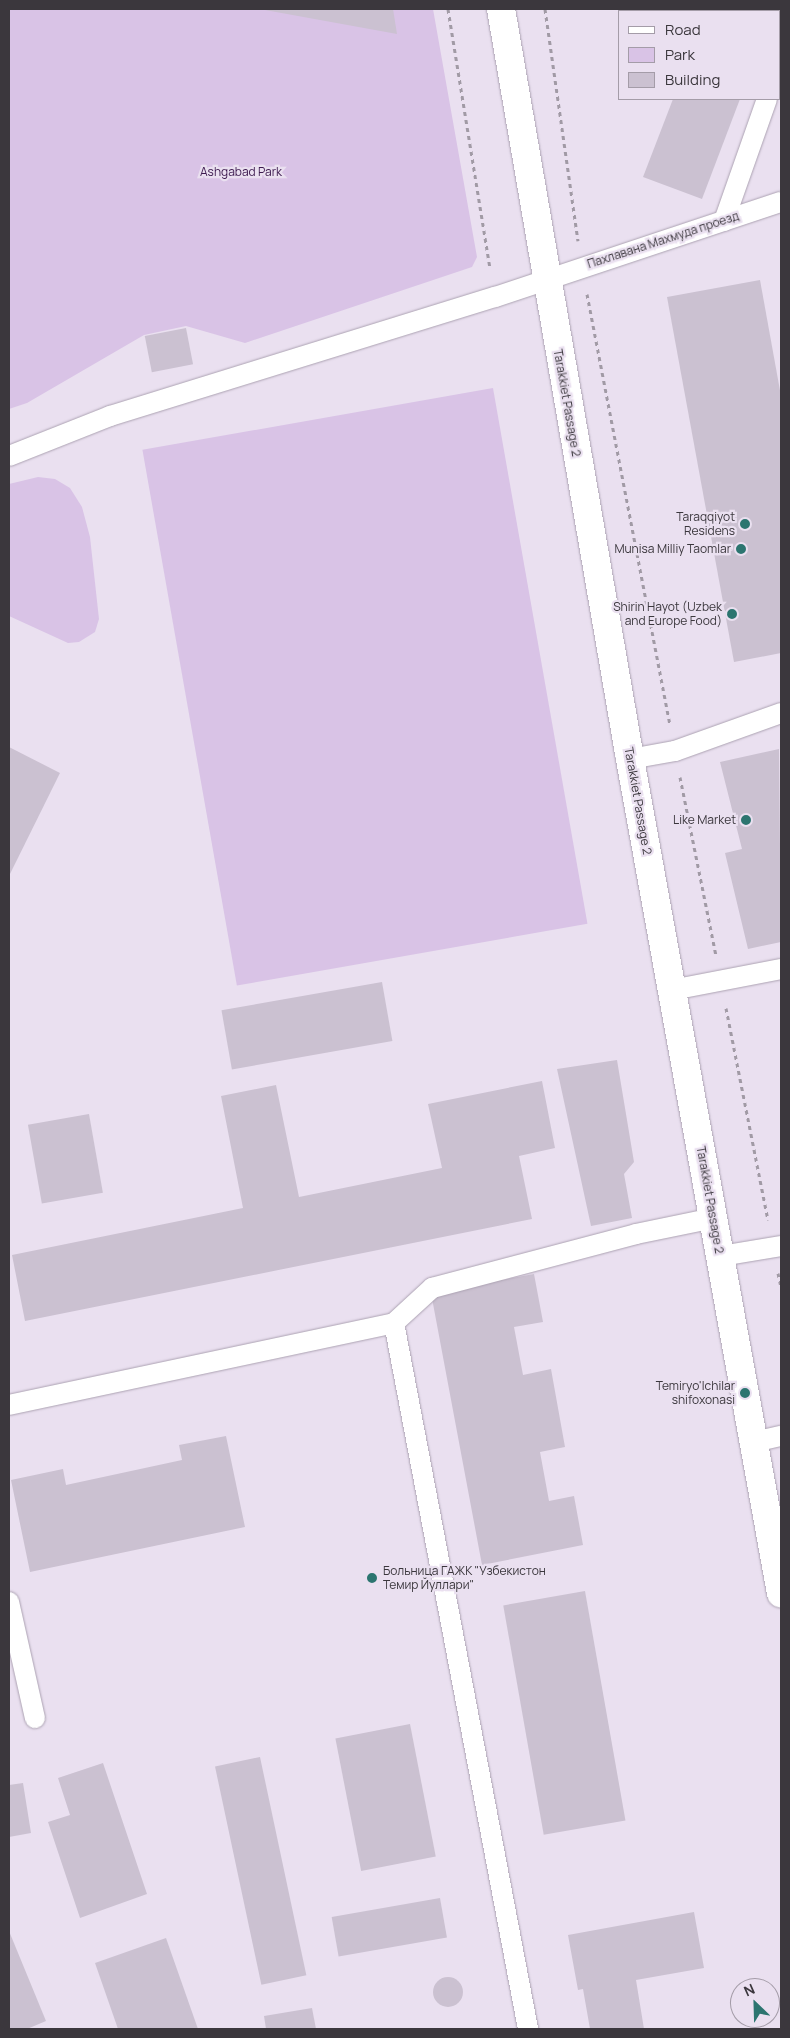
<!DOCTYPE html>
<meta charset="utf-8">
<style>
body{margin:0}
#map{position:relative;width:790px;height:2038px;overflow:hidden;background:#eae0f0;font-family:Manrope,sans-serif}
div>[style]{position:absolute}
.green>*{inset:0;background:#d9c3e6;transform-origin:0 0}
.building>*{inset:0;background:#cbc1d1;transform-origin:0 0}
.round{border-radius:50%}
.path>*{height:3px;margin-top:-1.5px;transform-origin:0;background:repeating-linear-gradient(90deg,#a19aa5 0 4px,transparent 0 8px)}
.roads{filter:drop-shadow(0 0 1px #aca2b2) drop-shadow(0 0 1px #aca2b2)}
.lane>*{height:20px;margin:-10px;padding:0 10px;transform-origin:10px;border-radius:10px;background:#fff}
.secondary>*{height:28px;margin:-14px;padding:0 14px;transform-origin:14px;border-radius:14px;background:#fff}
.dots>*{width:14px;height:14px;translate:-50% -50%;box-sizing:border-box;border:2px solid #eae0f0;border-radius:50%}
span{translate:-50% -50%;white-space:nowrap;text-align:center;line-height:1.15;-webkit-text-stroke:4.5px #eae0f0;paint-order:stroke}
.park-label{font-size:12px;color:#3d1a4f}
.street-label{font-size:12px;color:#3b373d}
.poi-label{font-size:12px;color:#3b373d}
.right{translate:-100% -50%;text-align:right}
.left{translate:0 -50%;text-align:left}
.frame{position:absolute;inset:0;border:10px solid #3b373d;pointer-events:none}
.legend{position:absolute;left:618px;top:10px;width:162px;height:90px;box-sizing:border-box;background:#eae0f0;border:1px solid #a49ca8;margin:0;padding:6px 9px;list-style:none;font-size:15px;color:#3b373d}
.legend li{display:flex;align-items:center;gap:10px;height:25px}
.legend b{width:25px;border:1px solid #a49ca8}
.north{position:absolute;left:730px;top:1978px;width:50px;height:50px;box-sizing:border-box;background:#eae0f0;border:1px solid #a49ca8;border-radius:50%;rotate:336deg;font-size:14px;font-weight:700;line-height:20px;text-align:center;color:#3b373d}
.north::after{content:'';display:block;margin:auto;width:18px;height:22px;background:#2c7570;clip-path:polygon(50% 0,100% 100%,50% 72%,0 100%)}
</style>
<div id="map">
<div class="green">
<i style="clip-path:polygon(9px 9px,433px 9px,477px 257px,472px 267px,245px 343px,186px 326px,144px 335px,27px 403px,9px 409px)"></i>
<i style="left:493px;top:388px;width:544px;height:356px;rotate:80deg"></i>
<i style="clip-path:polygon(38px 477px,55px 479px,70px 488px,82px 507px,90px 537px,99px 619px,95px 632px,79px 642px,68px 643px,9px 616px,9px 484px)"></i>
</div>
<div class="building">
<i style="clip-path:polygon(393px 9px,397px 34px,265px 10px,265px 9px)"></i>
<i style="clip-path:polygon(708px 9px,775px 9px,707px 11px)"></i>
<i style="clip-path:polygon(673px 99px,740px 99px,702px 199px,643px 177px)"></i>
<i style="clip-path:polygon(760px 280px,781px 396px,781px 653px,734px 662px,667px 297px)"></i>
<i style="left:186px;top:328px;width:37px;height:42px;rotate:79deg"></i>
<i style="clip-path:polygon(9px 747px,60px 773px,9px 876px)"></i>
<i style="clip-path:polygon(779px 749px,781px 942px,748px 949px,725px 853px,742px 849px,720px 762px)"></i>
<i style="left:382px;top:982px;width:60px;height:163px;rotate:80deg"></i>
<i style="clip-path:polygon(617px 1060px,634px 1162px,624px 1174px,632px 1218px,591px 1226px,557px 1069px)"></i>
<i style="clip-path:polygon(542px 1081px,555px 1148px,519px 1156px,532px 1219px,25px 1321px,12px 1255px,243px 1208px,221px 1096px,276px 1085px,299px 1197px,442px 1168px,428px 1104px)"></i>
<i style="left:89px;top:1114px;width:80px;height:62px;rotate:80deg"></i>
<i style="clip-path:polygon(534px 1274px,543px 1322px,514px 1327px,523px 1375px,551px 1369px,565px 1447px,540px 1452px,549px 1501px,574px 1496px,583px 1545px,482px 1565px,431px 1293px)"></i>
<i style="clip-path:polygon(226px 1436px,245px 1527px,30px 1572px,11px 1480px,63px 1469px,66px 1485px,182px 1460px,179px 1445px)"></i>
<i style="left:585px;top:1591px;width:233px;height:83px;rotate:80deg"></i>
<i style="left:410px;top:1724px;width:135px;height:76px;rotate:79deg"></i>
<i style="left:260px;top:1757px;width:223px;height:46px;rotate:78deg"></i>
<i style="clip-path:polygon(103px 1763px,147px 1894px,80px 1918px,48px 1822px,70px 1815px,58px 1778px)"></i>
<i style="clip-path:polygon(23px 1783px,31px 1833px,9px 1837px,9px 1785px)"></i>
<i style="left:440px;top:1898px;width:40px;height:110px;rotate:80deg"></i>
<i style="clip-path:polygon(694px 1912px,704px 1968px,636px 1980px,644px 2029px,590px 2029px,583px 1989px,578px 1990px,568px 1935px)"></i>
<i style="clip-path:polygon(9px 1931px,46px 2021px,27px 2029px,9px 2029px)"></i>
<i style="clip-path:polygon(166px 1938px,198px 2029px,118px 2029px,95px 1963px)"></i>
<i class="round" style="left:433px;top:1977px;width:30px;height:30px"></i>
<i style="clip-path:polygon(312px 2008px,316px 2029px,266px 2029px,264px 2016px)"></i>
</div>
<div class="path">
<i style="left:448px;top:9px;width:263px;rotate:80.8deg"></i>
<i style="left:545px;top:9px;width:234px;rotate:81.9deg"></i>
<i style="left:587px;top:294px;width:439px;rotate:79.1deg"></i>
<i style="left:680px;top:777px;width:182px;rotate:78.6deg"></i>
<i style="left:726px;top:1008px;width:216px;rotate:78.8deg"></i>
<i style="left:778px;top:1273px;width:14px;rotate:78deg"></i>
</div>
<div class="roads">
<div class="lane">
<i style="left:779px;top:63px;width:7px;rotate:-74deg"></i>
<i style="left:724px;top:221px;width:129px;rotate:-70.6deg"></i>
<i style="left:9px;top:456px;width:109px;rotate:-21.6deg"></i>
<i style="left:110px;top:416px;width:403px;rotate:-17.2deg"></i>
<i style="left:495px;top:297px;width:301px;rotate:-18.4deg"></i>
<i style="left:630px;top:759px;width:46px;rotate:-10.1deg"></i>
<i style="left:675px;top:751px;width:113px;rotate:-19.7deg"></i>
<i style="left:672px;top:990px;width:111px;rotate:-10.9deg"></i>
<i style="left:721px;top:1256px;width:61px;rotate:-9.5deg"></i>
<i style="left:394px;top:1323px;width:719px;rotate:79.25deg"></i>
<i style="left:9px;top:1405px;width:394px;rotate:-12deg"></i>
<i style="left:394px;top:1323px;width:52px;rotate:-42.6deg"></i>
<i style="left:432px;top:1288px;width:211px;rotate:-14.8deg"></i>
<i style="left:636px;top:1234px;width:80px;rotate:-11.6deg"></i>
<i style="left:754px;top:1442px;width:28px;rotate:-13deg"></i>
<i style="left:9px;top:1602px;width:119px;rotate:77.4deg"></i>
</div>
<div class="secondary">
<i style="left:501px;top:9px;width:761px;rotate:80.24deg"></i>
<i style="left:630px;top:759px;width:848px;rotate:79.74deg"></i>
</div>
</div>
<div class="dots">
<i style="left:745px;top:524px;background:#2c7570"></i>
<i style="left:741px;top:549px;background:#2c7570"></i>
<i style="left:732px;top:614px;background:#2c7570"></i>
<i style="left:746px;top:820px;background:#2c7570"></i>
<i style="left:745px;top:1393px;background:#2c7570"></i>
<i style="left:372px;top:1578px;background:#2c7570"></i>
</div>
<div class="park-label">
<span style="left:241px;top:172px">Ashgabad Park</span>
</div>
<div class="street-label">
<span style="left:663px;top:240px;rotate:-18deg">Пахлавана Махмуда проезд</span>
<span style="left:567px;top:403px;rotate:80deg">Tarakkiet Passage 2</span>
<span style="left:638px;top:801px;rotate:80deg">Tarakkiet Passage 2</span>
<span style="left:710px;top:1200px;rotate:80deg">Tarakkiet Passage 2</span>
</div>
<div class="poi-label">
<span class="right" style="left:735px;top:524px">Taraqqiyot<br>Residens</span>
<span class="right" style="left:731px;top:549px">Munisa Milliy Taomlar</span>
<span class="right" style="left:722px;top:614px">Shirin Hayot (Uzbek<br>and Europe Food)</span>
<span class="right" style="left:736px;top:820px">Like Market</span>
<span class="right" style="left:735px;top:1393px">Temiryo'lchilar<br>shifoxonasi</span>
<span class="left" style="left:383px;top:1578px">Больница ГАЖК "Узбекистон<br>Темир Йуллари"</span>
</div>
<div class="frame"></div>
<ul class="legend">
<li><b style="height:6px;background:#fff"></b>Road</li>
<li><b style="height:14px;background:#d9c3e6"></b>Park</li>
<li><b style="height:14px;background:#cbc1d1"></b>Building</li>
</ul>
<div class="north">N</div>
</div>
